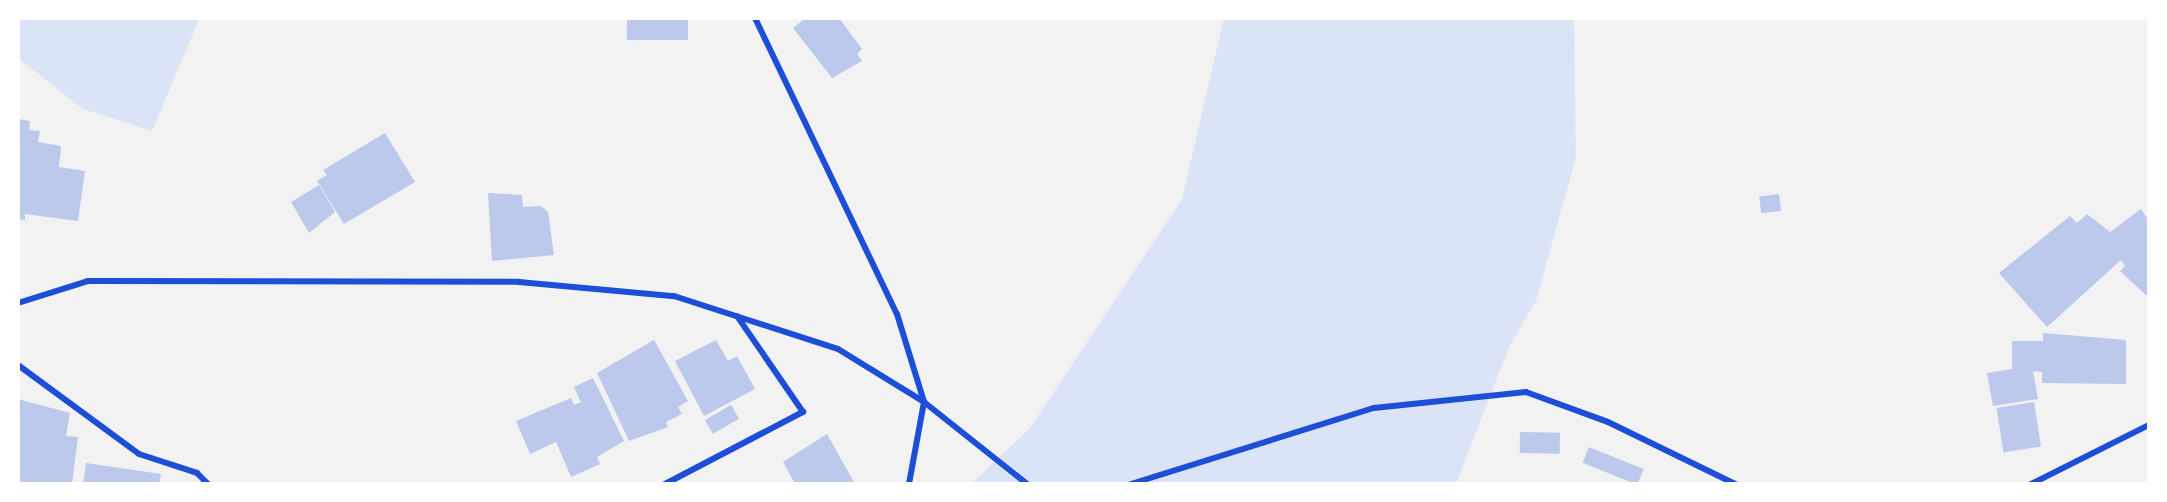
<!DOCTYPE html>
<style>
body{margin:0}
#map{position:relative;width:2167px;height:502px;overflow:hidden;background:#f2f2f2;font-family:"DejaVu Sans",sans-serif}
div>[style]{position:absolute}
.green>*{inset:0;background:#dbe4f7}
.building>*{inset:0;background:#bdc9ec;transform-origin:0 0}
.minor>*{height:6px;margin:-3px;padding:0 3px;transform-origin:3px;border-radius:3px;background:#1d4ed8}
span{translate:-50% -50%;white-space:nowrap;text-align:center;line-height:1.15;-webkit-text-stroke:4.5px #fff;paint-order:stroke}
.frame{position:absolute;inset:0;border:20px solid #fff;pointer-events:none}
</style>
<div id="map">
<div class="green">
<i style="clip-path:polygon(18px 18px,197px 18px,198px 22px,152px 131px,83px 109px,18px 58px)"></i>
<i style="clip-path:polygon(1224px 18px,1574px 18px,1576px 157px,1536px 301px,1509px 347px,1456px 484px,971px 484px,1030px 428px,1182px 199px)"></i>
</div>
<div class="building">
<i style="left:627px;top:18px;width:61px;height:22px"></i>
<i style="clip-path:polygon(806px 18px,839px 18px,862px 49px,857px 54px,862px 61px,832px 78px,793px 28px)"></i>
<i style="clip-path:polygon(18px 119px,30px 121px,29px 130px,40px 131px,38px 142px,61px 146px,59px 167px,85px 171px,78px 221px,25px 214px,25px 220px,18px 219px)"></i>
<i style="clip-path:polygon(385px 133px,415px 182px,344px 224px,317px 181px,327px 175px,323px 170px)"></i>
<i style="clip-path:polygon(319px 185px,335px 212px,309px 233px,291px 202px)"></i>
<i style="clip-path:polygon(488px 193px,522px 195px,523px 207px,541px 206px,548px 212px,554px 255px,492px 261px)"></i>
<i style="left:1779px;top:194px;width:17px;height:20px;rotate:83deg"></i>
<i style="clip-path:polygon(2141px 209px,2149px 221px,2147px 296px,2120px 271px,2125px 266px,2121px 260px,2047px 327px,1999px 273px,2070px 216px,2077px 223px,2087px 214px,2110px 232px)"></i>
<i style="clip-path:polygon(2043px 333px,2126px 340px,2126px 384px,2042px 383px,2042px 372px,2033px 371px,2038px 399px,1993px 406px,1987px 373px,2012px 369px,2012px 341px,2043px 341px)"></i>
<i style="clip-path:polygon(654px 340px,688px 401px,678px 407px,682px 414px,666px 422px,668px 427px,629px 441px,597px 373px)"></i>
<i style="clip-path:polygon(716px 340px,728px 361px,737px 356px,755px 389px,704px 416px,675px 361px)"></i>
<i style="clip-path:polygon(593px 378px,624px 441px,597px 457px,600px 464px,571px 477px,556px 442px,530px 454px,516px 421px,571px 398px,574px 405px,581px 402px,574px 387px)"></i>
<i style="clip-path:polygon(18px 399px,70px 413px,66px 436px,78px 437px,72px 484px,18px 484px)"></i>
<i style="left:2034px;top:402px;width:45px;height:38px;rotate:81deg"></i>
<i style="left:731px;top:405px;width:16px;height:30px;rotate:60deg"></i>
<i style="left:1520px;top:432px;width:40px;height:21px;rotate:1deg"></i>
<i style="clip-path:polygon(827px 434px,855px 484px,795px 484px,783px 462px)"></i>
<i style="left:1589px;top:447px;width:59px;height:17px;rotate:22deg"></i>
<i style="clip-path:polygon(86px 463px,161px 474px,159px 484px,83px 484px)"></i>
</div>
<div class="minor">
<i style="left:755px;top:18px;width:328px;rotate:64.4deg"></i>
<i style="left:897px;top:314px;width:92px;rotate:72.9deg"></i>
<i style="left:924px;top:402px;width:83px;rotate:100.4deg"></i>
<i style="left:18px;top:303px;width:73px;rotate:-17.4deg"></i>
<i style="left:88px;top:281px;width:431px;rotate:0.1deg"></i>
<i style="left:519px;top:282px;width:156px;rotate:5.2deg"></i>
<i style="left:674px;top:296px;width:172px;rotate:17.9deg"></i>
<i style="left:838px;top:349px;width:101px;rotate:31.6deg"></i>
<i style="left:924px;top:402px;width:132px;rotate:38.5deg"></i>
<i style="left:18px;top:365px;width:150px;rotate:36.3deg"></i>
<i style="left:139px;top:454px;width:61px;rotate:18.1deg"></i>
<i style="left:197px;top:473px;width:16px;rotate:45deg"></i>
<i style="left:665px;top:484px;width:156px;rotate:-27.6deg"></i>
<i style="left:803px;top:412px;width:116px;rotate:-124.5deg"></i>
<i style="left:1131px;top:484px;width:255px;rotate:-17.4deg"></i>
<i style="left:1374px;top:408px;width:153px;rotate:-6deg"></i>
<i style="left:1526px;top:392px;width:87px;rotate:20.1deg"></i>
<i style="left:1608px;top:422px;width:141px;rotate:26deg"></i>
<i style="left:2031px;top:484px;width:132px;rotate:-26.6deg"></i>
</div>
<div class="frame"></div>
</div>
